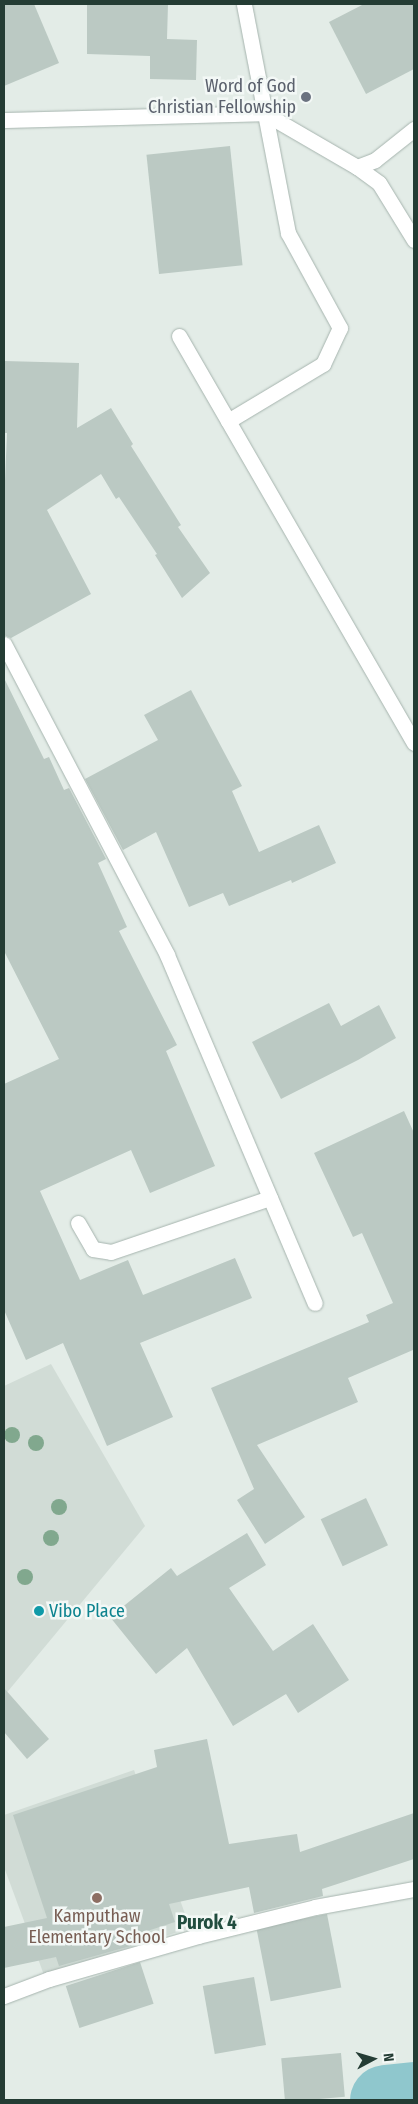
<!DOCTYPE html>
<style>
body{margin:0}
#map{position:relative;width:418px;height:2104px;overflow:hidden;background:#e3ece7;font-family:"Fira Sans Condensed",sans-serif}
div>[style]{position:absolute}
.built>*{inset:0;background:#d1dcd6}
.river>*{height:71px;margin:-35.5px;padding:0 35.5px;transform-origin:35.5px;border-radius:35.5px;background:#8fc7cd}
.building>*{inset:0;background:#bbc9c3;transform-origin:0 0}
.roads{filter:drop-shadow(0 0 1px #a6b4ae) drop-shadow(0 0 1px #a6b4ae)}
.minor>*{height:15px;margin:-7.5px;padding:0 7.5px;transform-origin:7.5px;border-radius:7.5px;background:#fff}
.trees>*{width:16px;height:16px;margin:-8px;border-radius:50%;background:#81a88e}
.dots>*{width:14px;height:14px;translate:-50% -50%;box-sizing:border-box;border:2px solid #f3f8f6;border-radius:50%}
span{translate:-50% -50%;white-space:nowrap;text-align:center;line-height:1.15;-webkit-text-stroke:5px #f3f8f6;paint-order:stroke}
.worship-label{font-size:18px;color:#5b616d}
.right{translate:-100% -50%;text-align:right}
.culture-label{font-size:18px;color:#0d838f}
.left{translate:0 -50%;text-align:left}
.education-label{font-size:18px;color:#785e54}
.neighbourhood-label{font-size:19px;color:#214d3f;font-weight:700}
.frame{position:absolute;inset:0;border:5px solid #243c34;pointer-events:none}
.north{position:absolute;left:348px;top:2034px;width:50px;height:50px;-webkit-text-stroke:4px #f3f8f6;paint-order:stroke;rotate:84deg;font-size:14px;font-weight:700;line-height:20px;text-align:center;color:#243c34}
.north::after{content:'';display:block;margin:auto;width:18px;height:22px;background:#243c34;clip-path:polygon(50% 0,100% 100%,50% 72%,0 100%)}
</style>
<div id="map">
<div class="built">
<i style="clip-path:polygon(51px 1364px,145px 1526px,4px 1696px,4px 1386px)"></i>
<i style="clip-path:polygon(134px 1770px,190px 1928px,44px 1975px,4px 1867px,4px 1815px)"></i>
</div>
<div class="river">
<i style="left:385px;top:2100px;width:29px;rotate:-6deg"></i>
</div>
<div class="building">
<i style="clip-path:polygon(4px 4px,34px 4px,59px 63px,4px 86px)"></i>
<i style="clip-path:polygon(87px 4px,168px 4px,167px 39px,197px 40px,196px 80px,150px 79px,150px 56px,87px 54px)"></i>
<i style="clip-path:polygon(364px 4px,414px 4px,414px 69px,366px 94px,329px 22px)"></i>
<i style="left:230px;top:146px;width:120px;height:84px;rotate:84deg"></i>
<i style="clip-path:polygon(4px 361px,79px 363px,77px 428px,111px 408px,133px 444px,131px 446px,181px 525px,178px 527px,210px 573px,182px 598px,155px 555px,157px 554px,119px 497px,116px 499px,101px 474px,47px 510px,91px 594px,11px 638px,4px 635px,4px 504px,7px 433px,4px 433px)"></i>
<i style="clip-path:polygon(4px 678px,44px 759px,49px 757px,64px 790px,69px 788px,106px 859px,98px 863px,127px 927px,119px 931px,177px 1045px,166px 1051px,215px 1166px,150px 1193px,131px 1150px,40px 1191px,80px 1280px,128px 1260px,143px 1295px,235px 1258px,252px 1298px,140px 1343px,173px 1417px,107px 1446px,63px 1343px,26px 1360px,4px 1310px,4px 1084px,59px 1059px,4px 951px)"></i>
<i style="clip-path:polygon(191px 690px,242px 786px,232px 791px,259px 852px,319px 825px,336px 863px,292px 883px,291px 880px,229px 906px,223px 893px,189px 907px,156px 832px,123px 850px,85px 779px,158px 740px,144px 715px)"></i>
<i style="clip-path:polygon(329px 1003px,341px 1026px,379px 1005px,396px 1038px,358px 1060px,281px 1099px,252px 1042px)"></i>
<i style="clip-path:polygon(404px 1111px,414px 1133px,414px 1354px,413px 1350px,348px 1378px,358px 1402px,257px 1445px,305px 1517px,265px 1544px,237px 1500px,254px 1489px,211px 1388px,369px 1322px,366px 1315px,393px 1303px,362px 1233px,353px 1237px,314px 1153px)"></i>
<i style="left:366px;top:1498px;width:52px;height:50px;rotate:65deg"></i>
<i style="clip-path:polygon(247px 1533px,266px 1565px,229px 1588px,273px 1651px,313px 1624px,349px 1680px,298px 1713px,286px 1694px,233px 1726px,187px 1648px,156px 1674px,110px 1617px,171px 1568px,177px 1576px)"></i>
<i style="clip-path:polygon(4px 1688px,49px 1739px,27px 1759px,4px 1732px)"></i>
<i style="clip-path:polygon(207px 1739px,229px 1844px,297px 1834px,300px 1852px,414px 1813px,414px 1859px,322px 1889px,323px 1896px,254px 1913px,249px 1887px,169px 1904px,175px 1922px,132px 1936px,134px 1945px,59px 1966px,56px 1957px,4px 1968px,4px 1927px,47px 1918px,13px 1815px,157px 1767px,154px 1750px)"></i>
<i style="left:327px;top:1914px;width:75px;height:72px;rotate:79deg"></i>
<i style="left:140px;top:1962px;width:44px;height:78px;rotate:72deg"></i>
<i style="left:254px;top:1977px;width:69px;height:52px;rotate:80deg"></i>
<i style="left:341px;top:2053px;width:44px;height:60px;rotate:85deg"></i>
</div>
<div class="roads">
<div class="minor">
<i style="left:4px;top:120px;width:260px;rotate:-1.5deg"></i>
<i style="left:264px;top:113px;width:108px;rotate:30.1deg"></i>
<i style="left:357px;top:167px;width:27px;rotate:36deg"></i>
<i style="left:379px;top:183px;width:67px;rotate:58.4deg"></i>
<i style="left:357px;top:167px;width:19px;rotate:-21deg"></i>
<i style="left:375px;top:160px;width:50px;rotate:-38.5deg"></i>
<i style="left:179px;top:336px;width:470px;rotate:60deg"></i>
<i style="left:228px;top:421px;width:111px;rotate:-31deg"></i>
<i style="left:323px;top:364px;width:40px;rotate:-65deg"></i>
<i style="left:340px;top:328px;width:108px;rotate:-118.7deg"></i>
<i style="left:288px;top:233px;width:233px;rotate:-100.9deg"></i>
<i style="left:4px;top:644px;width:351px;rotate:62.3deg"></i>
<i style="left:167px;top:955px;width:378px;rotate:67deg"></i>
<i style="left:78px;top:1223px;width:30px;rotate:60deg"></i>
<i style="left:93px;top:1249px;width:18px;rotate:9deg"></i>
<i style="left:111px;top:1252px;width:168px;rotate:-18.8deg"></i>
<i style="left:4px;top:1996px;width:48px;rotate:-20.7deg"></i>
<i style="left:49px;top:1979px;width:155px;rotate:-16.1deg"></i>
<i style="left:198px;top:1936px;width:121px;rotate:-13.9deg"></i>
<i style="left:315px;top:1907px;width:101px;rotate:-10.3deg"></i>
</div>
</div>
<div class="trees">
<i style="left:12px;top:1435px"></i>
<i style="left:36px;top:1443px"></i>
<i style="left:59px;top:1507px"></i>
<i style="left:51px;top:1538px"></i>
<i style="left:25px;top:1577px"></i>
</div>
<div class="dots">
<i style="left:306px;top:97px;background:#6b7280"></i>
<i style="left:39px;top:1611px;background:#0f9aa8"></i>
<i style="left:97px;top:1898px;background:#8d6e63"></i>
</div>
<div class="worship-label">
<span class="right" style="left:296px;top:97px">Word of God<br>Christian Fellowship</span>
</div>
<div class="culture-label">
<span class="left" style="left:49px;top:1611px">Vibo Place</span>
</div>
<div class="education-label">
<span style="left:97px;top:1927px">Kamputhaw<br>Elementary School</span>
</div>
<div class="neighbourhood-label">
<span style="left:207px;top:1923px">Purok 4</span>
</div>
<div class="frame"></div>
<div class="north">N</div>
</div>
